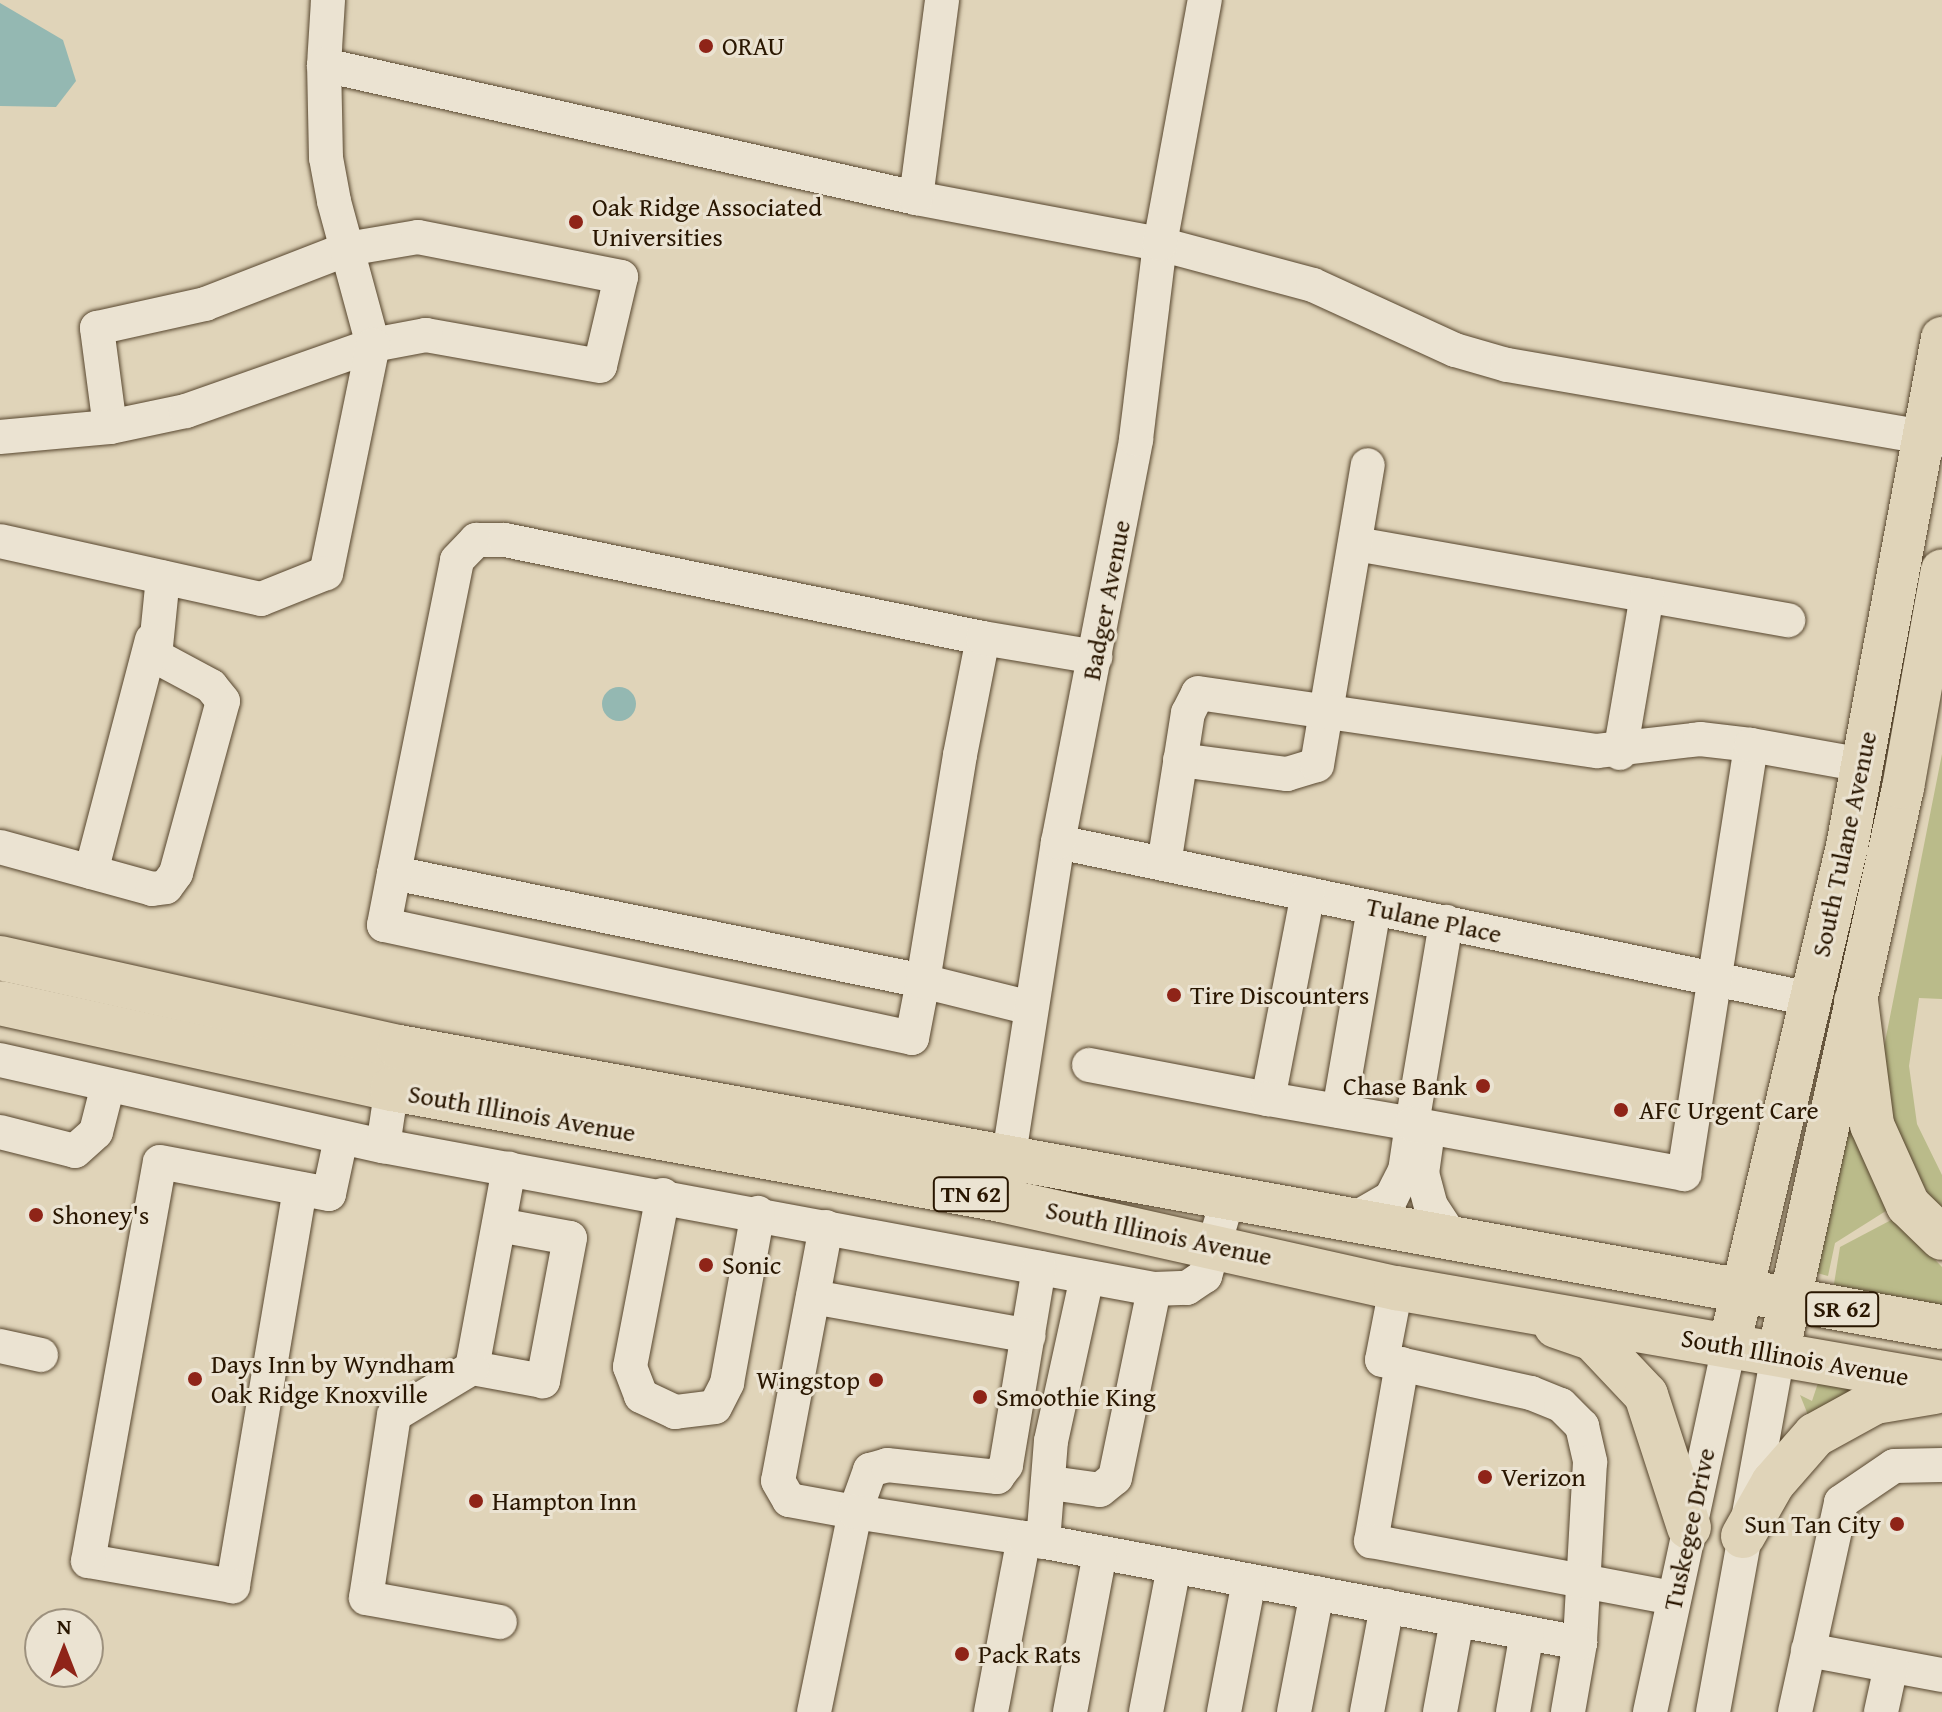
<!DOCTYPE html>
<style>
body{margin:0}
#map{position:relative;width:1942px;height:1712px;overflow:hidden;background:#e0d4b9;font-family:"Gentium Book Plus",serif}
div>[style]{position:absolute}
.green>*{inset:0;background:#babb8a}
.water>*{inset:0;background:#94b8b2}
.round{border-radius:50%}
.roads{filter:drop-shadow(0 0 2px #57462e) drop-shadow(0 0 2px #57462e)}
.minor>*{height:34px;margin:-17px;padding:0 17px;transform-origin:17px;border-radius:17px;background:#ebe3d2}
.major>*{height:42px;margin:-21px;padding:0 21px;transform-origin:21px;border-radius:21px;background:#e0d4b9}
.highway>*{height:44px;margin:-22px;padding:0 22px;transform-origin:22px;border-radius:22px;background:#e0d4b9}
.dots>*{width:22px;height:22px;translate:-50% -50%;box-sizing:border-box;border:4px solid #ebe3d2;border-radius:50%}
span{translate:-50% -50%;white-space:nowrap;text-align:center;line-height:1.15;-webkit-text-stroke:6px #ebe3d2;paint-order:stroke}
.shield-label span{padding:2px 6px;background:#ebe3d2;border:2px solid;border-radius:6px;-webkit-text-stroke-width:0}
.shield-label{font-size:24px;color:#291600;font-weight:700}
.poi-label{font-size:26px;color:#291600}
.left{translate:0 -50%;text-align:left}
.right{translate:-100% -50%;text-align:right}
.street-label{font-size:26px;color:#291600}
.north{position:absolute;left:24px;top:1608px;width:80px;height:80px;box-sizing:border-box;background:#ebe3d2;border:2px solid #9d917e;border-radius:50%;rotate:0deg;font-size:22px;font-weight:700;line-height:32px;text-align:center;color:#291600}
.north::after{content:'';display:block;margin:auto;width:28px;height:36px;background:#8f2418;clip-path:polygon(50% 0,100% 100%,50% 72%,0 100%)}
</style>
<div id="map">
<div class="green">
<i style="clip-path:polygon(1942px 754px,1942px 999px,1919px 998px,1909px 1066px,1917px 1124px,1942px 1175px,1942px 1217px,1895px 1137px,1884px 1047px)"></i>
<i style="clip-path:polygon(1848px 1117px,1889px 1209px,1835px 1243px,1828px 1276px,1817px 1273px)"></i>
<i style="clip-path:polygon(1895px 1218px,1942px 1267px,1942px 1310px,1833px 1290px,1840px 1247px)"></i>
<i style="clip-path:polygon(1818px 1383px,1869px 1390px,1808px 1415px,1800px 1395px,1812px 1401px)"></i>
</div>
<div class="water">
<i style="clip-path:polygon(0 3px,63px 40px,76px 81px,56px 107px,0 106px)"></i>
<i class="round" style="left:602px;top:687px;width:34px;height:34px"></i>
</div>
<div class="roads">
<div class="minor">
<i style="left:328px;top:0;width:65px;rotate:93.5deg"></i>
<i style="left:324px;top:65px;width:607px;rotate:12.66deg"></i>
<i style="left:916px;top:198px;width:248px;rotate:10.7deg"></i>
<i style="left:1160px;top:244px;width:158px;rotate:15deg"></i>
<i style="left:1313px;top:285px;width:156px;rotate:24.6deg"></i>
<i style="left:1455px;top:350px;width:54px;rotate:16.1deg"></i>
<i style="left:1507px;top:365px;width:441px;rotate:9.8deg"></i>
<i style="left:916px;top:198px;width:200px;rotate:-82.5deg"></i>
<i style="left:110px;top:427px;width:100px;rotate:-97.5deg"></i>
<i style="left:97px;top:328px;width:111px;rotate:-12.5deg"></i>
<i style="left:205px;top:304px;width:152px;rotate:-21.2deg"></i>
<i style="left:347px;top:249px;width:72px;rotate:-9.6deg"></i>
<i style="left:418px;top:237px;width:207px;rotate:11.1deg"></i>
<i style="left:621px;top:277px;width:91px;rotate:103.3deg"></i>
<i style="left:600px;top:366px;width:177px;rotate:-169.9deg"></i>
<i style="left:426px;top:335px;width:54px;rotate:169.3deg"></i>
<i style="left:373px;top:345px;width:149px;rotate:-105.2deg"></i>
<i style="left:334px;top:201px;width:44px;rotate:-100.5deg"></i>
<i style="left:326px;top:158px;width:93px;rotate:-91.2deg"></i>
<i style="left:0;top:437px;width:110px;rotate:-5.2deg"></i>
<i style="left:110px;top:427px;width:78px;rotate:-11.9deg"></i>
<i style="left:186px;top:411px;width:198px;rotate:-19.4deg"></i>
<i style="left:373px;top:345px;width:233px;rotate:101.6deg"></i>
<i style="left:326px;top:573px;width:70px;rotate:158.2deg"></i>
<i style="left:261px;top:599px;width:267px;rotate:-167.5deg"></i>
<i style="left:1356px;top:544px;width:439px;rotate:10deg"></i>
<i style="left:1620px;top:753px;width:160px;rotate:-80.3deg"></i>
<i style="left:1180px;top:760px;width:108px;rotate:7.5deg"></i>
<i style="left:1287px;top:774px;width:31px;rotate:-17deg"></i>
<i style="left:1317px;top:765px;width:304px;rotate:-80.4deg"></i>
<i style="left:1058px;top:842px;width:768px;rotate:11.79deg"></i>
<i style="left:0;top:847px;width:158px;rotate:15.4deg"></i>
<i style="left:152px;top:889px;width:14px;rotate:-8deg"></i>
<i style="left:166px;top:887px;width:17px;rotate:-54deg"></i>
<i style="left:176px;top:873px;width:178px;rotate:-74.7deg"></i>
<i style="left:223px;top:701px;width:19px;rotate:-129deg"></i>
<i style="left:211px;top:686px;width:64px;rotate:-151.8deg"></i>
<i style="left:155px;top:656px;width:79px;rotate:-84.2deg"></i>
<i style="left:1164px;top:864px;width:153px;rotate:-81deg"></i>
<i style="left:1188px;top:713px;width:22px;rotate:-63deg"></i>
<i style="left:1198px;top:693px;width:403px;rotate:8.3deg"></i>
<i style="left:1597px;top:751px;width:104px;rotate:-6.6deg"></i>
<i style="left:1700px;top:739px;width:51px;rotate:6.7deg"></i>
<i style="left:91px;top:872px;width:240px;rotate:-75.3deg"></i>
<i style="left:394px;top:873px;width:540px;rotate:11.54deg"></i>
<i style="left:923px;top:981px;width:58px;rotate:100.9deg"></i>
<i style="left:912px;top:1038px;width:540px;rotate:-167.92deg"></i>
<i style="left:384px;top:925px;width:53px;rotate:-79.1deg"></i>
<i style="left:394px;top:873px;width:319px;rotate:-78.6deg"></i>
<i style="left:457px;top:560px;width:28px;rotate:-46deg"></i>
<i style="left:476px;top:540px;width:29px"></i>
<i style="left:505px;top:540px;width:488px;rotate:11.6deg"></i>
<i style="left:1031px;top:1008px;width:111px;rotate:-166deg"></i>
<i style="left:923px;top:981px;width:229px;rotate:-80.7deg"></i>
<i style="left:960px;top:755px;width:119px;rotate:-78.9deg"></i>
<i style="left:983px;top:638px;width:114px;rotate:9.6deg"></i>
<i style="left:0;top:1060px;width:393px;rotate:12.7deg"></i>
<i style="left:383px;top:1146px;width:80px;rotate:-81.4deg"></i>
<i style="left:1089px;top:1065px;width:182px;rotate:10.8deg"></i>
<i style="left:1268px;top:1099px;width:209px;rotate:-79deg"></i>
<i style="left:1268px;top:1099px;width:146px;rotate:9.8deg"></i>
<i style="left:1412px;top:1124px;width:205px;rotate:-80.4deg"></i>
<i style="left:1339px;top:1111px;width:206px;rotate:-80.2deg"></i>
<i style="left:0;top:1132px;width:77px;rotate:14.2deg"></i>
<i style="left:75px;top:1151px;width:28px;rotate:-42deg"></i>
<i style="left:96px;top:1132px;width:44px;rotate:-75.7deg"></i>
<i style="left:1427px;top:1138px;width:35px;rotate:98deg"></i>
<i style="left:1422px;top:1173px;width:34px;rotate:75deg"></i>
<i style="left:1431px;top:1206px;width:42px;rotate:56.7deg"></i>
<i style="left:383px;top:1146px;width:784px;rotate:10.51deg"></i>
<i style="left:1154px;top:1289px;width:33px;rotate:-2deg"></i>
<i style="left:1187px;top:1288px;width:22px;rotate:-34deg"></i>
<i style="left:1205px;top:1276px;width:81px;rotate:-73.6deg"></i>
<i style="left:1005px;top:1180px;width:342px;rotate:-81.1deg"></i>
<i style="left:1058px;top:842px;width:410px;rotate:-79deg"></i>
<i style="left:1136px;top:439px;width:196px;rotate:-83deg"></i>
<i style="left:1160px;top:244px;width:248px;rotate:-79.6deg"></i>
<i style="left:300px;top:1189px;width:403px;rotate:99.6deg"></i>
<i style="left:233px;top:1586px;width:147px;rotate:-170.2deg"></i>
<i style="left:88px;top:1561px;width:405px;rotate:-79.8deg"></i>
<i style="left:160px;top:1162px;width:172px;rotate:10.7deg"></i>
<i style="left:329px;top:1194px;width:57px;rotate:-77.9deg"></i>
<i style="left:663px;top:1195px;width:175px;rotate:100.9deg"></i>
<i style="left:630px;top:1367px;width:31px;rotate:69deg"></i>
<i style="left:641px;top:1396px;width:38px;rotate:25deg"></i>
<i style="left:675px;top:1412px;width:40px;rotate:-7.1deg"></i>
<i style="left:715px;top:1407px;width:27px;rotate:-63deg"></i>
<i style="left:727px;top:1383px;width:173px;rotate:-79.7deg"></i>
<i style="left:1351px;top:1221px;width:46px;rotate:-29.9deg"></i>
<i style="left:1391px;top:1198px;width:30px;rotate:-63deg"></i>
<i style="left:1405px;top:1171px;width:48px;rotate:-81.5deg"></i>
<i style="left:1412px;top:1124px;width:277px;rotate:10.4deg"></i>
<i style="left:1684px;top:1174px;width:434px;rotate:-81.1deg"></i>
<i style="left:1751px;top:745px;width:114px;rotate:10.1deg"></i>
<i style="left:499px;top:1225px;width:72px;rotate:10.4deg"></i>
<i style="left:570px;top:1238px;width:146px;rotate:100.7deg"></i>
<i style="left:543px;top:1381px;width:72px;rotate:-169.6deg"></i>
<i style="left:472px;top:1368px;width:203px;rotate:-79.5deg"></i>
<i style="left:826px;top:1227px;width:258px;rotate:100.7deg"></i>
<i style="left:778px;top:1481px;width:22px;rotate:60deg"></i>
<i style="left:789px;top:1500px;width:67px;rotate:10.3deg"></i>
<i style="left:855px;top:1512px;width:45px;rotate:-70.3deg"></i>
<i style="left:870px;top:1470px;width:18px;rotate:-16deg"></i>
<i style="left:887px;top:1465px;width:111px;rotate:6.2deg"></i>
<i style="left:997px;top:1477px;width:15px;rotate:-53deg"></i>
<i style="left:1006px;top:1465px;width:200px;rotate:-80.5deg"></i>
<i style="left:1396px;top:1288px;width:73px;rotate:101deg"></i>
<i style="left:1382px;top:1360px;width:153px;rotate:12.5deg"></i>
<i style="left:1531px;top:1393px;width:32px;rotate:22deg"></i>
<i style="left:1561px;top:1405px;width:30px;rotate:45deg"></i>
<i style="left:1582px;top:1426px;width:37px;rotate:77deg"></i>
<i style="left:1590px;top:1462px;width:181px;rotate:93.2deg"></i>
<i style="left:1580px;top:1643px;width:70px;rotate:99.9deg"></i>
<i style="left:813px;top:1297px;width:219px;rotate:10.2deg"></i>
<i style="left:0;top:1346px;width:42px;rotate:12.4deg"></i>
<i style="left:1402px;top:1364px;width:180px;rotate:99.9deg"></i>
<i style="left:1371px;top:1541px;width:307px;rotate:10.7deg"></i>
<i style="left:472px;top:1368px;width:91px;rotate:148.9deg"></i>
<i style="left:394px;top:1415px;width:185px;rotate:98.7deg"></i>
<i style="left:366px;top:1598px;width:136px;rotate:10.2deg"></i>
<i style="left:1051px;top:1483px;width:49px;rotate:8.1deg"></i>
<i style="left:1100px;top:1490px;width:19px;rotate:-39deg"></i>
<i style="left:1115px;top:1478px;width:193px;rotate:-78.3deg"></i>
<i style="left:1043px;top:1542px;width:101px;rotate:-85.5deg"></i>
<i style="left:1051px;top:1441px;width:168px;rotate:-77.6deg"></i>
<i style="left:1808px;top:1650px;width:136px;rotate:10.6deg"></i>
<i style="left:814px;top:1712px;width:204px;rotate:-78.4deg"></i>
<i style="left:855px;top:1512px;width:171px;rotate:8.7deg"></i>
<i style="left:991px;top:1712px;width:177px;rotate:-79.3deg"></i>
<i style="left:1024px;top:1538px;width:566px;rotate:10.69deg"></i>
<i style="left:1070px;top:1712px;width:162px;rotate:-79.3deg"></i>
<i style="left:1146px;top:1712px;width:148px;rotate:-79.1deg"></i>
<i style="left:1224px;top:1712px;width:133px;rotate:-79.2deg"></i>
<i style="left:1294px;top:1712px;width:121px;rotate:-79.1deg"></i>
<i style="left:1367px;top:1712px;width:108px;rotate:-79.3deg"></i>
<i style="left:1440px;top:1712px;width:94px;rotate:-79.5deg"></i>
<i style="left:1513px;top:1712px;width:80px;rotate:-80deg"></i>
<i style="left:1650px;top:1712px;width:374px;rotate:-77.8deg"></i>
<i style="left:1713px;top:1712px;width:364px;rotate:-79.7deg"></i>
<i style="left:1795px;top:1712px;width:215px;rotate:-77.6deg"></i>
<i style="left:1841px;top:1502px;width:64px;rotate:-34.2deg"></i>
<i style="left:1894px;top:1466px;width:48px;rotate:-1.2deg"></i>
<i style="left:1881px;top:1712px;width:47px;rotate:-77.7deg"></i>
</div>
<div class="major">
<i style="left:1729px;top:1346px;width:514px;rotate:-76.72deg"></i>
<i style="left:1847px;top:846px;width:517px;rotate:-79.41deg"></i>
<i style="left:1778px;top:1354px;width:580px;rotate:-77.55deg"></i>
<i style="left:1903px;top:788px;width:221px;rotate:-79.9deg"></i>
</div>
<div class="highway">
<i style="left:0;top:958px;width:409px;rotate:12.6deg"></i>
<i style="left:399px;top:1047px;width:1568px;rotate:10.29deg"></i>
<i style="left:1856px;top:1001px;width:125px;rotate:82.6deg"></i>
<i style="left:1872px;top:1125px;width:88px;rotate:65.8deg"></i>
<i style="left:1908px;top:1205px;width:47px;rotate:44.1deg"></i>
<i style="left:0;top:1003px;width:401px;rotate:12.4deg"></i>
<i style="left:392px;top:1089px;width:619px;rotate:10.33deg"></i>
<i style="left:1001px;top:1200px;width:405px;rotate:12.6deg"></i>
<i style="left:1396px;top:1288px;width:554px;rotate:9.87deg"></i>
<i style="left:1556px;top:1326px;width:39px;rotate:19deg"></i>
<i style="left:1593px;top:1339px;width:77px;rotate:46.6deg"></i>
<i style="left:1646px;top:1395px;width:139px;rotate:72deg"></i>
<i style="left:1743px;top:1536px;width:61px;rotate:-60.5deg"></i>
<i style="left:1773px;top:1483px;width:64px;rotate:-48.8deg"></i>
<i style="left:1815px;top:1435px;width:68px;rotate:-28.8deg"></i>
<i style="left:1875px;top:1402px;width:60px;rotate:-9.6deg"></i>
</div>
</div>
<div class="dots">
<i style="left:706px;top:46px;background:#8f2418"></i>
<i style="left:576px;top:222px;background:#8f2418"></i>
<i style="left:1174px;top:995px;background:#8f2418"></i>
<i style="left:1483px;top:1086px;background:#8f2418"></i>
<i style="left:1621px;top:1110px;background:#8f2418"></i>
<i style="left:36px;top:1215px;background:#8f2418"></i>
<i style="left:706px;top:1265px;background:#8f2418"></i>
<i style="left:195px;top:1379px;background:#8f2418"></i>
<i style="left:876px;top:1380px;background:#8f2418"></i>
<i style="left:980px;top:1397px;background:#8f2418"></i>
<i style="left:1485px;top:1477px;background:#8f2418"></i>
<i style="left:476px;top:1501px;background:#8f2418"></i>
<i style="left:1897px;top:1524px;background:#8f2418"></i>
<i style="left:962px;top:1654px;background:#8f2418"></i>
</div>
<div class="shield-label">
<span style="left:971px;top:1194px">TN 62</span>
<span style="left:1842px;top:1309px">SR 62</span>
</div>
<div class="poi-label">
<span class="left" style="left:722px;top:46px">ORAU</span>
<span class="left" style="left:592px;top:222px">Oak Ridge Associated<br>Universities</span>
<span class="left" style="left:1190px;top:995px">Tire Discounters</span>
<span class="right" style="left:1467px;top:1086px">Chase Bank</span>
<span class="left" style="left:1639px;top:1110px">AFC Urgent Care</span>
<span class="left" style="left:52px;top:1215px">Shoney's</span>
<span class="left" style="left:722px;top:1265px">Sonic</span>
<span class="left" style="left:211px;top:1379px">Days Inn by Wyndham<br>Oak Ridge Knoxville</span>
<span class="right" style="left:860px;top:1380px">Wingstop</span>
<span class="left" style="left:996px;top:1397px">Smoothie King</span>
<span class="left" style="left:1501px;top:1477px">Verizon</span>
<span class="left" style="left:492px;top:1501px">Hampton Inn</span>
<span class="right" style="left:1881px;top:1524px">Sun Tan City</span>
<span class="left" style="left:978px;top:1654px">Pack Rats</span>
</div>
<div class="street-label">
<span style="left:1106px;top:600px;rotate:-79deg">Badger Avenue</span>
<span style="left:1844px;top:844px;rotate:-78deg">South Tulane Avenue</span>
<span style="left:1434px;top:920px;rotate:12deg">Tulane Place</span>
<span style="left:522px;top:1113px;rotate:10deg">South Illinois Avenue</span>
<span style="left:1159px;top:1233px;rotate:12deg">South Illinois Avenue</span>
<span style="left:1795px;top:1357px;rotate:10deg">South Illinois Avenue</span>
<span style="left:1689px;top:1529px;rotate:-78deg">Tuskegee Drive</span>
</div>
<div class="north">N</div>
</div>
